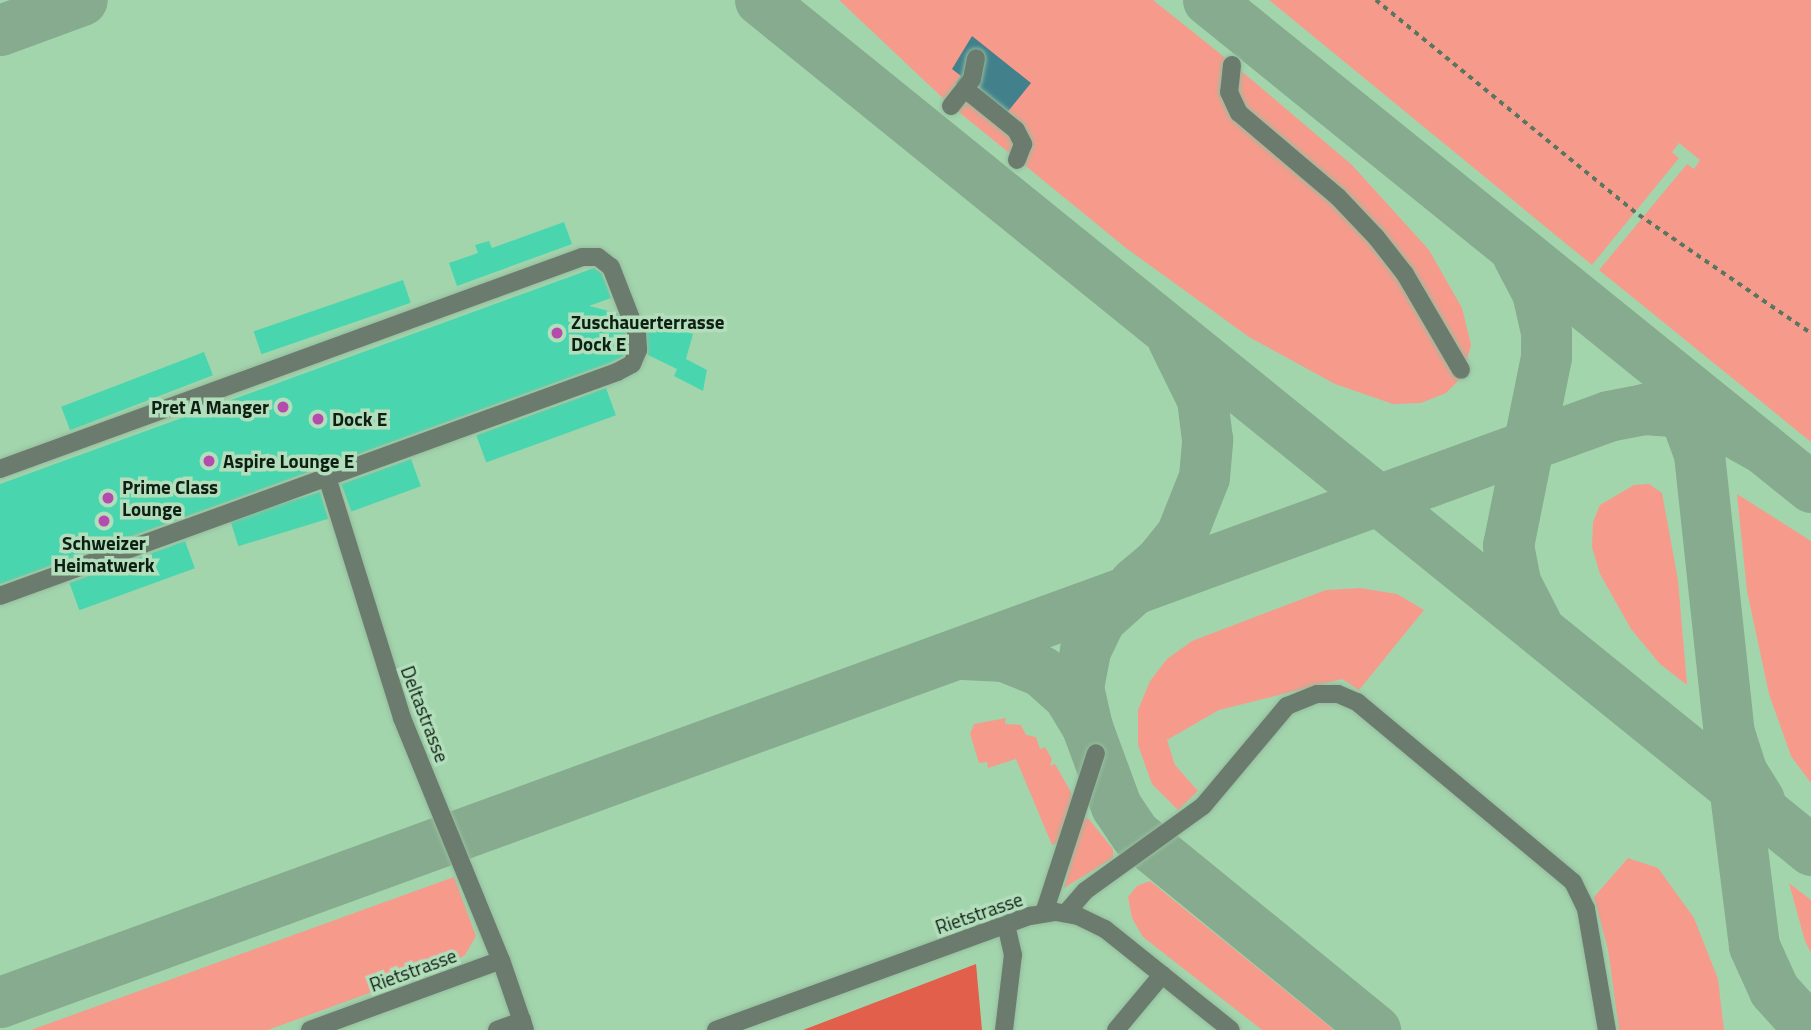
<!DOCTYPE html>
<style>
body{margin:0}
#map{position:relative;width:1811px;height:1030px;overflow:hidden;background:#b2debb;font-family:"Titillium Web",sans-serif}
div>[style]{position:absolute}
.built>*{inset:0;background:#a3d5ad;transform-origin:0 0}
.green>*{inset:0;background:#f69b8c}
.forest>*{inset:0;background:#e25f4c}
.water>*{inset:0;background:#42818c}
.taxiway>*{height:51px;margin:-25.5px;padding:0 25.5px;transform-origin:25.5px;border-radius:25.5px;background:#86ab8e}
.building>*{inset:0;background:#49d6af;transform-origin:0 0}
.path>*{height:3.5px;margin-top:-1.75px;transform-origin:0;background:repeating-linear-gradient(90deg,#5a7660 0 5px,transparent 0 10px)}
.roads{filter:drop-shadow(0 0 2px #95bc9d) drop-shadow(0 0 2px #95bc9d)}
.minor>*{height:18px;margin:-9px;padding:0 9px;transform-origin:9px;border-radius:9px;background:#6b7c6e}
.dots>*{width:19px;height:19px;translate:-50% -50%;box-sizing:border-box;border:4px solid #b2debb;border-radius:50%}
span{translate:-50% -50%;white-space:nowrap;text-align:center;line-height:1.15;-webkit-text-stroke:7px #b2debb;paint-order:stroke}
.poi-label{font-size:19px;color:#0f1f13;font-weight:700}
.left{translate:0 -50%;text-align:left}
.right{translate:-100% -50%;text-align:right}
.street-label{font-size:19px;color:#0f1f13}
</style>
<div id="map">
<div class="built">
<i style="left:0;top:0;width:1811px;height:1030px"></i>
</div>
<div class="green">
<i style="clip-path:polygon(839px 0,1153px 0,1228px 60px,1224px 92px,1363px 230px,1421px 308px,1460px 379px,1446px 393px,1421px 403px,1393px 404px,1335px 384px,1249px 337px,1126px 248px,1022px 163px,1028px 148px,967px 66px,948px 103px)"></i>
<i style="clip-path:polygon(1269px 0,1811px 0,1811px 442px,1599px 270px,1687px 164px,1694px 169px,1700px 160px,1679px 143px,1672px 152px,1679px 158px,1592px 265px)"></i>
<i style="clip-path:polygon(1239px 69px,1352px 165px,1429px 250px,1462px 308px,1471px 345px,1467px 360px,1463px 360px,1420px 287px,1238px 106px,1234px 81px)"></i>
<i style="clip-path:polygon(966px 101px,1016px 139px,1013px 156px,955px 109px)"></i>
<i style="clip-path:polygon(1649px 484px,1662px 493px,1678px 580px,1687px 685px,1660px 664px,1631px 629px,1600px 574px,1592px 547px,1593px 522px,1600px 505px,1634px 485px)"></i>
<i style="clip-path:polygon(1737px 494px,1811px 541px,1811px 783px,1791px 756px,1769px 694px,1747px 591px)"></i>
<i style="clip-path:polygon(1360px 588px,1397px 594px,1424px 610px,1359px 690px,1342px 679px,1219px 710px,1167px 740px,1175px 765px,1198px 791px,1178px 810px,1152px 784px,1138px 745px,1138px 710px,1150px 681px,1167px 659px,1192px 641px,1326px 590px)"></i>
<i style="clip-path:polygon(1006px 718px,1005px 724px,1021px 725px,1026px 735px,1036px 737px,1040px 749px,1045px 747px,1052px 759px,1050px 766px,1055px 764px,1071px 792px,1073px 805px,1058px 843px,1052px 845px,1016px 759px,988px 768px,987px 762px,979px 763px,970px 734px,974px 724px)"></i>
<i style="clip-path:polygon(1088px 818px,1113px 849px,1113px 858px,1064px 888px,1082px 819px)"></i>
<i style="clip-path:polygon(1628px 858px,1658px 868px,1694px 918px,1718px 979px,1724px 1030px,1619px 1030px,1608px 950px,1594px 897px)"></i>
<i style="clip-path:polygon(454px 877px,476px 936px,465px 955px,452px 963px,268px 1030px,31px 1030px)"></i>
<i style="clip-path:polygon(1150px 881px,1334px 1030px,1262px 1030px,1143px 937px,1132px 918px,1128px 897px,1137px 886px)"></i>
<i style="clip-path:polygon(1789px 883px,1811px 900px,1811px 953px,1805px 941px)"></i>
</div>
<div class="forest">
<i style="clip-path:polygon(976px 964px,982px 1030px,803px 1030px)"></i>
</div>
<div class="water">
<i style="clip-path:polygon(972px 36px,1031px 83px,1001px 120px,956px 83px,961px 76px,952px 69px)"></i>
</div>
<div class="taxiway">
<i style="left:760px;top:0;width:1352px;rotate:38.96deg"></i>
<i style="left:1208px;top:0;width:775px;rotate:38.93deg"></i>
<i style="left:0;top:30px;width:87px;rotate:-20.1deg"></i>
<i style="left:1518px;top:256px;width:41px;rotate:62.2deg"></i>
<i style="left:1537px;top:292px;width:41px;rotate:77.3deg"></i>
<i style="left:1546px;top:332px;width:25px;rotate:90deg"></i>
<i style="left:1546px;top:357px;width:192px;rotate:101.4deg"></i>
<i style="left:1508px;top:545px;width:38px;rotate:79deg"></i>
<i style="left:1515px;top:582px;width:46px;rotate:62.9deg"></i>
<i style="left:1676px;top:391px;width:67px;rotate:69.9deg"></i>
<i style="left:1699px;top:454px;width:281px;rotate:83.9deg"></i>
<i style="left:1729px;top:733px;width:40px;rotate:72deg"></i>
<i style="left:1741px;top:771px;width:34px;rotate:58deg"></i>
<i style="left:1134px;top:583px;width:33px;rotate:-40deg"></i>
<i style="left:1159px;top:562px;width:35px;rotate:-51deg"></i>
<i style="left:1181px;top:535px;width:62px;rotate:-68.4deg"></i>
<i style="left:1204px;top:477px;width:38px;rotate:-85deg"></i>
<i style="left:1207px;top:439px;width:40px;rotate:-97.1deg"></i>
<i style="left:1202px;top:399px;width:66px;rotate:-116.2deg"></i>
<i style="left:963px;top:654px;width:41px;rotate:2.8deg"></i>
<i style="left:1004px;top:656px;width:40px;rotate:22deg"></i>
<i style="left:1041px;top:671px;width:36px;rotate:42deg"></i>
<i style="left:1068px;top:695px;width:37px;rotate:59deg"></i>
<i style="left:1087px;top:727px;width:41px;rotate:-102.7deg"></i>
<i style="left:1078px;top:687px;width:38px;rotate:-79deg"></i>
<i style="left:1085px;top:650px;width:34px;rotate:-64deg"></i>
<i style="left:1100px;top:619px;width:40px;rotate:-42deg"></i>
<i style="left:1087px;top:727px;width:84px;rotate:69.8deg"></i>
<i style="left:1116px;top:806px;width:34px;rotate:56deg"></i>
<i style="left:1135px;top:834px;width:310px;rotate:39.2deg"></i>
<i style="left:1732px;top:769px;width:178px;rotate:82.9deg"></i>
<i style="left:1754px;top:946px;width:48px;rotate:65.6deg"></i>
<i style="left:1774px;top:990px;width:54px;rotate:48deg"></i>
<i style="left:0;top:1002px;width:1711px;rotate:-20.02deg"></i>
<i style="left:1608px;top:416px;width:37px;rotate:-11deg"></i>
<i style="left:1644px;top:409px;width:39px;rotate:4deg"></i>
<i style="left:1683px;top:412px;width:42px;rotate:19.3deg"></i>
<i style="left:1723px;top:426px;width:45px;rotate:29.4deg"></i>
</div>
<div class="building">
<i style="clip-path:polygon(564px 222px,572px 244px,457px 286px,449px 263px,478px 253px,475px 245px,489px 241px,492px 248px)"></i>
<i style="clip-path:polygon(594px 268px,602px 274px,611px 298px,589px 306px,617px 313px,626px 336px,623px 356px,612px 362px,0 584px,0 484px)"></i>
<i style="left:403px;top:280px;width:24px;height:158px;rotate:71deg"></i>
<i style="clip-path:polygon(644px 321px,693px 334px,686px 359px,707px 370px,703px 391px,674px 376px,677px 369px,648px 355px)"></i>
<i style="left:204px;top:352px;width:25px;height:153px;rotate:69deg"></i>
<i style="left:606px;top:388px;width:29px;height:138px;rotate:70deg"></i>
<i style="left:411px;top:459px;width:29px;height:74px;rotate:70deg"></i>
<i style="left:320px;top:492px;width:28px;height:94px;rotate:73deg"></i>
<i style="left:185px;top:541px;width:29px;height:123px;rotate:70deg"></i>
</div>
<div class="path">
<i style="left:1376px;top:0;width:340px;rotate:39.3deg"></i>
<i style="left:1639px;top:215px;width:209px;rotate:34.5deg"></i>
</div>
<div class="roads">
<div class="minor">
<i style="left:1232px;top:65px;width:27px;rotate:96deg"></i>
<i style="left:1229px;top:92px;width:23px;rotate:65deg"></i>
<i style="left:1239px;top:113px;width:130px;rotate:40.3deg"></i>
<i style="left:1338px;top:197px;width:55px;rotate:46.5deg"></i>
<i style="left:1376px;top:237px;width:47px;rotate:51.9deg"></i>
<i style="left:1405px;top:274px;width:111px;rotate:59.7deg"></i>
<i style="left:965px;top:89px;width:65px;rotate:38.8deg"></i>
<i style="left:1016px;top:130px;width:16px;rotate:63deg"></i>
<i style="left:1023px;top:144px;width:17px;rotate:111deg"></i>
<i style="left:951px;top:106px;width:34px;rotate:-52deg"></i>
<i style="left:972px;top:79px;width:21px;rotate:-79deg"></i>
<i style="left:0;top:469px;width:619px;rotate:-20.01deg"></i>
<i style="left:582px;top:257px;width:16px"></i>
<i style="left:598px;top:257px;width:16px;rotate:38deg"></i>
<i style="left:611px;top:267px;width:72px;rotate:68.8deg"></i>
<i style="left:637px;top:334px;width:16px;rotate:86deg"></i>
<i style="left:638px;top:350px;width:15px;rotate:113deg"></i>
<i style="left:632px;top:364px;width:17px;rotate:152deg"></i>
<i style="left:617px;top:372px;width:656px;rotate:160.05deg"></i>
<i style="left:327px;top:477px;width:252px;rotate:72.7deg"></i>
<i style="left:402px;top:718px;width:261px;rotate:67.8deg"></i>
<i style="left:1044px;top:913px;width:168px;rotate:-72deg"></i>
<i style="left:1066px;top:913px;width:29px;rotate:-49deg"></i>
<i style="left:1085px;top:891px;width:145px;rotate:-35.8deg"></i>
<i style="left:1203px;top:806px;width:131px;rotate:-50deg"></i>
<i style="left:1287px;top:706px;width:32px;rotate:-22deg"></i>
<i style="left:1317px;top:694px;width:21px"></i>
<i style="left:1338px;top:694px;width:21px;rotate:23deg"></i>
<i style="left:1357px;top:702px;width:281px;rotate:39.8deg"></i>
<i style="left:1573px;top:882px;width:30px;rotate:64deg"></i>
<i style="left:1586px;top:909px;width:123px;rotate:80.2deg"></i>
<i style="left:310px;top:1030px;width:203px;rotate:-20.1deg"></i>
<i style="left:501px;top:960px;width:74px;rotate:71.1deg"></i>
<i style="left:497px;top:1030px;width:27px;rotate:-20deg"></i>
<i style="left:716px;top:1030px;width:334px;rotate:-20deg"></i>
<i style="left:1030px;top:916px;width:26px;rotate:-9deg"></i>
<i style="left:1056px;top:912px;width:22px;rotate:10deg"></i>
<i style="left:1078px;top:916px;width:30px;rotate:26deg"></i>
<i style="left:1105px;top:929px;width:161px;rotate:38.7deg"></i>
<i style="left:1004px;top:1030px;width:76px;rotate:-83.2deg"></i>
<i style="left:1013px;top:955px;width:32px;rotate:-103deg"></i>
<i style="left:1116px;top:1030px;width:72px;rotate:-50.1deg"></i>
</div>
</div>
<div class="dots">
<i style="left:557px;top:333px;background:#b54cad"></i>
<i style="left:283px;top:407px;background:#b54cad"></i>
<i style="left:318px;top:419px;background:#b54cad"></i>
<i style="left:209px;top:461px;background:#b54cad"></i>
<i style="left:108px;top:498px;background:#b54cad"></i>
<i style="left:104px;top:521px;background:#b54cad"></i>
</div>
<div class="poi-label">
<span class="left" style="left:571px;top:333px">Zuschauerterrasse<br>Dock E</span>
<span class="right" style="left:269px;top:407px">Pret A Manger</span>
<span class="left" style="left:332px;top:419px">Dock E</span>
<span class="left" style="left:223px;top:461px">Aspire Lounge E</span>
<span class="left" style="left:122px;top:498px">Prime Class<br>Lounge</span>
<span style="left:104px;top:554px">Schweizer<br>Heimatwerk</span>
</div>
<div class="street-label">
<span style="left:425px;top:714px;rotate:69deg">Deltastrasse</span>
<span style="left:979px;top:913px;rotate:-19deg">Rietstrasse</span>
<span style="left:413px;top:970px;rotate:-20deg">Rietstrasse</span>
</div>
</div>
